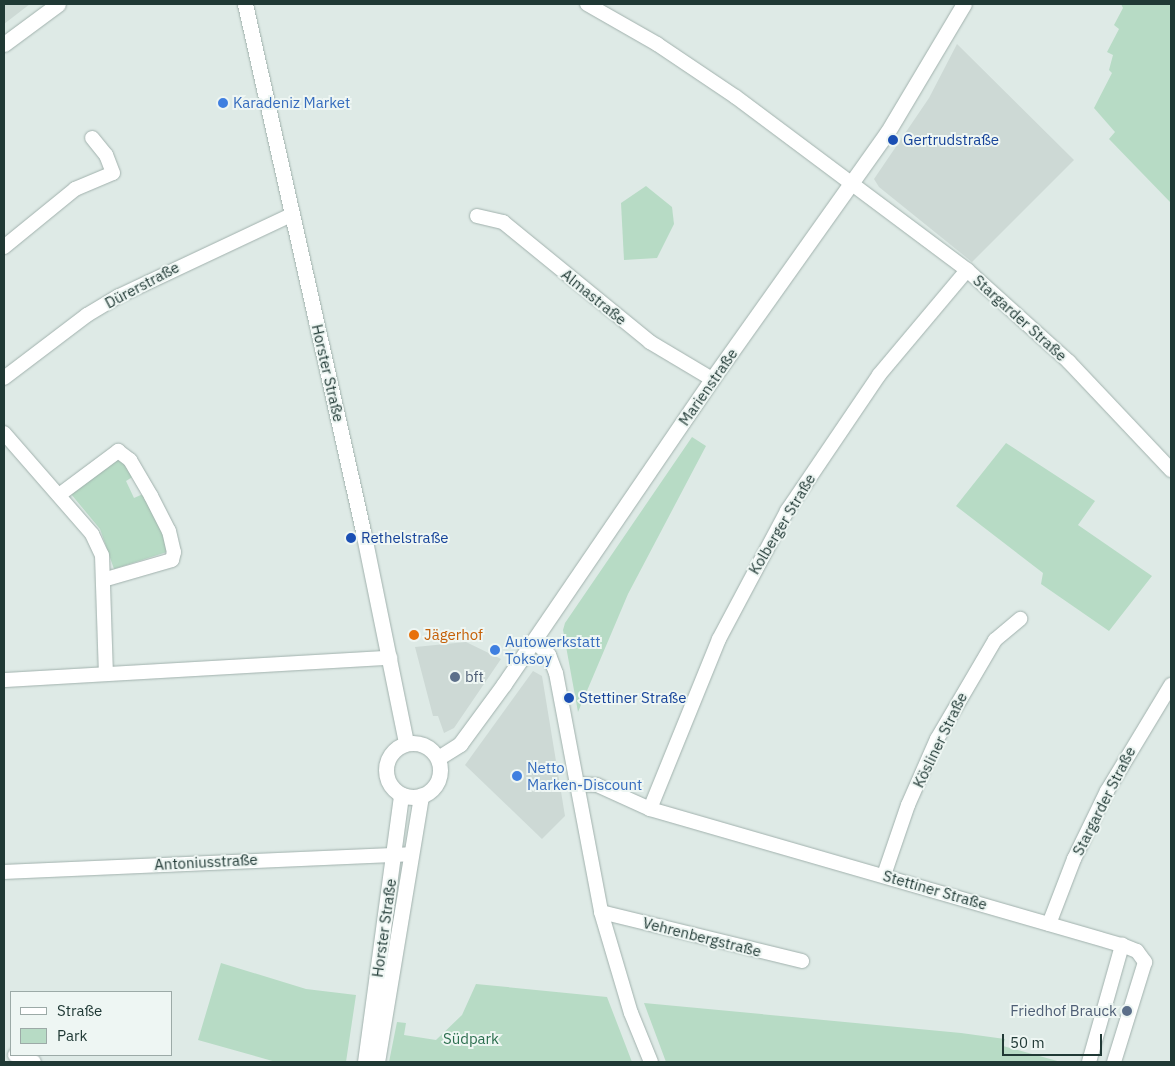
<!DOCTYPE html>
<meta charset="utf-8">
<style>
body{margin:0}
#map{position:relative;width:1175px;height:1066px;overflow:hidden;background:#deeae6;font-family:"IBM Plex Sans",sans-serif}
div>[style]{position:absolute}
.built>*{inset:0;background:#cdd9d5}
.green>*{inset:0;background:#b7dbc5}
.roads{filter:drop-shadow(0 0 1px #a1b1ad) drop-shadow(0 0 1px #a1b1ad)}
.minor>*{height:14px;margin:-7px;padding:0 7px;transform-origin:7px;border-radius:7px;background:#fff}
.tertiary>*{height:15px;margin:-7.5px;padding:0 7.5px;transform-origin:7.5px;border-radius:7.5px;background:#fff}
.secondary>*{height:15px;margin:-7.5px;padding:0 7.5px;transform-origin:7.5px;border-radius:7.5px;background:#fff}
.secondary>.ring{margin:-7.5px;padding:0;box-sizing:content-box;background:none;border:15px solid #fff;border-radius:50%}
.dots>*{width:14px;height:14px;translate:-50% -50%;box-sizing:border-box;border:2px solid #eef6f3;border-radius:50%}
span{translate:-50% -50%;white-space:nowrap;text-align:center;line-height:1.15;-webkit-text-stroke:4px #eef6f3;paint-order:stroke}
.shop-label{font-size:15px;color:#366cbe}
.left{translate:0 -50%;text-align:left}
.transit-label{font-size:15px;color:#164399}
.street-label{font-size:15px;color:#203935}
.food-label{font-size:15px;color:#c56008}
.service-label{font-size:15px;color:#4e5e75}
.right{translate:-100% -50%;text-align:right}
.park-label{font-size:15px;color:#2b6e4e}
.frame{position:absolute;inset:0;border:5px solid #203935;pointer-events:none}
.legend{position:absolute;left:10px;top:991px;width:162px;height:65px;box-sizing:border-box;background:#eef6f3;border:1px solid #9caaa7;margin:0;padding:6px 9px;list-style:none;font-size:15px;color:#203935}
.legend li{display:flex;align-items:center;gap:10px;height:25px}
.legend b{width:25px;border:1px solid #9caaa7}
.scale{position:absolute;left:1002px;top:1034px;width:100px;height:22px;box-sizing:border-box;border:2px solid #203935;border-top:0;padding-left:6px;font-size:15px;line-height:18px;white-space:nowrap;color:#203935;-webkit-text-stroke:4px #eef6f3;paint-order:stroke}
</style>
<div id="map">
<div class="built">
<i style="clip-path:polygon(4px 4px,30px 4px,4px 24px)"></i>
<i style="clip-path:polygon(957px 44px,1074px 160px,972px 262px,879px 187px,874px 179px,929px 98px)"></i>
<i style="clip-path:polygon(466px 642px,501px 659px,454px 728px,444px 733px,438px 716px,433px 716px,415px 647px)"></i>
<i style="clip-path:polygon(533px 671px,542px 676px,565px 816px,542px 839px,465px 765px)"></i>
</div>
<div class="green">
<i style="clip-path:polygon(1121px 4px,1171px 4px,1171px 203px,1109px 139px,1115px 132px,1094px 108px,1112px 73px,1109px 70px,1113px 55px,1107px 52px,1119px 29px,1114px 25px,1123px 8px)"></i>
<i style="clip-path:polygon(646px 186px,672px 207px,674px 224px,657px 258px,624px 260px,621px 203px)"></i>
<i style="clip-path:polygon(692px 437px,706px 446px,628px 594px,578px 712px,563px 630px,565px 623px)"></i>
<i style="clip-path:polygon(1006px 443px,1095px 501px,1078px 525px,1152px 576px,1109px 631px,1041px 584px,1043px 573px,956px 506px)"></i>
<i style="clip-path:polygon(117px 460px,123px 460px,134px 476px,126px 481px,134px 498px,143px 494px,164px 536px,167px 552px,114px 569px,100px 529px,71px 494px)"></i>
<i style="clip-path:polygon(221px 963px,306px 989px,356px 995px,346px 1062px,276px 1062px,198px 1040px)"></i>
<i style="clip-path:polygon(476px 984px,607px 997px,632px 1062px,389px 1062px,397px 1022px,406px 1023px,404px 1035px,436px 1040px,462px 1015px)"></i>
<i style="clip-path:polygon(644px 1003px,961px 1033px,1005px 1039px,1003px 1046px,1061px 1062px,666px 1062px)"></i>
</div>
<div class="roads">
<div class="minor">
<i style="left:587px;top:4px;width:81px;rotate:29.7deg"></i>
<i style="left:657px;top:44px;width:95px;rotate:33.9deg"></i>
<i style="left:736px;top:97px;width:289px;rotate:36.8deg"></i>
<i style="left:967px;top:270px;width:137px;rotate:42deg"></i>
<i style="left:1069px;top:362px;width:149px;rotate:46.6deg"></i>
<i style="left:477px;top:216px;width:27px;rotate:13deg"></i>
<i style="left:503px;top:222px;width:190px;rotate:39.2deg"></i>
<i style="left:650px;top:342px;width:72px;rotate:30.8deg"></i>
<i style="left:4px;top:247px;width:92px;rotate:-39.2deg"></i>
<i style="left:75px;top:189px;width:41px;rotate:-22.8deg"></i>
<i style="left:113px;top:173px;width:19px;rotate:-111deg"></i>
<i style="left:106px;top:155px;width:22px;rotate:-129deg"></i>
<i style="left:4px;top:378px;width:104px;rotate:-37.2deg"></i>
<i style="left:87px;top:315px;width:37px;rotate:-31deg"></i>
<i style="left:119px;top:296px;width:192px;rotate:-25.2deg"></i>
<i style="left:4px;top:433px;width:134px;rotate:48.9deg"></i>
<i style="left:92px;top:534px;width:23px;rotate:65deg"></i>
<i style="left:102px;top:555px;width:118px;rotate:88.1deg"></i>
<i style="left:59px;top:495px;width:74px;rotate:-36.7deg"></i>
<i style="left:118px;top:451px;width:15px;rotate:37deg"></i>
<i style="left:130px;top:460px;width:42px;rotate:59.7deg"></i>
<i style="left:151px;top:496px;width:39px;rotate:63deg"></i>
<i style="left:169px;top:531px;width:22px;rotate:77deg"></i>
<i style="left:174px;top:552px;width:8px;rotate:104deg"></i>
<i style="left:172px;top:560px;width:72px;rotate:163.8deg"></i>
<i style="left:534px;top:641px;width:21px;rotate:43deg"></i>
<i style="left:549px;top:655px;width:19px;rotate:69deg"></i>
<i style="left:556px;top:673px;width:243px;rotate:79.3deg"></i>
<i style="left:601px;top:912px;width:105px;rotate:73.5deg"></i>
<i style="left:631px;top:1013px;width:53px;rotate:67.8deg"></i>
<i style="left:4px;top:680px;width:387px;rotate:-3.3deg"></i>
<i style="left:576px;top:784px;width:21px;rotate:3deg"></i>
<i style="left:597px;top:785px;width:58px;rotate:24.4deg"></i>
<i style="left:650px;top:809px;width:491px;rotate:16.1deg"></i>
<i style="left:650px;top:809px;width:183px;rotate:-67.9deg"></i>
<i style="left:719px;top:639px;width:145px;rotate:-62deg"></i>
<i style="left:787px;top:511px;width:164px;rotate:-55.9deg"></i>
<i style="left:879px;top:375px;width:137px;rotate:-50deg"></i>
<i style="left:4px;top:872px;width:405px;rotate:-2.5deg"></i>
<i style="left:884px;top:875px;width:74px;rotate:-71.1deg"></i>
<i style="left:908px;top:805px;width:72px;rotate:-66.3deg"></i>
<i style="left:937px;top:739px;width:115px;rotate:-59.6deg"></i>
<i style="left:995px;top:640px;width:33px;rotate:-40deg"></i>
<i style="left:601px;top:912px;width:207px;rotate:13.7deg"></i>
<i style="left:1049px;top:924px;width:70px;rotate:-69deg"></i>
<i style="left:1074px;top:859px;width:76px;rotate:-64.1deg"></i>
<i style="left:1107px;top:791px;width:124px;rotate:-58.9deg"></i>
<i style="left:15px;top:1055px;width:20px;rotate:20deg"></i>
<i style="left:1089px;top:1062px;width:122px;rotate:-74.2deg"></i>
<i style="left:1122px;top:945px;width:16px;rotate:22deg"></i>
<i style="left:1137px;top:951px;width:14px;rotate:54deg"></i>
<i style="left:1145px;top:962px;width:105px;rotate:107.2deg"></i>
</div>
<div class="tertiary">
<i style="left:4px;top:44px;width:67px;rotate:-36.5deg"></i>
<i style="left:438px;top:758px;width:26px;rotate:-32deg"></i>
<i style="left:460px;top:744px;width:74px;rotate:-53.7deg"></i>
<i style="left:504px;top:684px;width:369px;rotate:-55.7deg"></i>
<i style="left:712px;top:379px;width:302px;rotate:-54.6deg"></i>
<i style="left:887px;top:133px;width:150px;rotate:-59.2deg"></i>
</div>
<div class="secondary">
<i style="left:245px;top:4px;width:540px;rotate:77.38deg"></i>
<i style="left:363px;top:531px;width:216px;rotate:78.5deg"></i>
<i class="ring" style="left:386px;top:743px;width:39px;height:39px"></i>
<i style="left:365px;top:1062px;width:270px;rotate:-82.3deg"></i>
<i style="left:377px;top:1062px;width:270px;rotate:-80.6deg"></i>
</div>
</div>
<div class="dots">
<i style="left:223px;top:103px;background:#3f7fe0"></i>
<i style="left:893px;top:140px;background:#1a4fb4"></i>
<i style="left:351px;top:538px;background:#1a4fb4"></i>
<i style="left:414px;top:635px;background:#e8710a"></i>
<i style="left:495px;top:650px;background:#3f7fe0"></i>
<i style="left:455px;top:677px;background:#5c6f8a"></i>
<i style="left:569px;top:698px;background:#1a4fb4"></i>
<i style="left:517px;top:776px;background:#3f7fe0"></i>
<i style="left:1127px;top:1011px;background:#5c6f8a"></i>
</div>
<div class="shop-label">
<span class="left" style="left:233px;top:103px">Karadeniz Market</span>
<span class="left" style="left:505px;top:650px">Autowerkstatt<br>Toksoy</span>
<span class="left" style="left:527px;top:776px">Netto<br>Marken-Discount</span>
</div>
<div class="transit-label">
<span class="left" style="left:903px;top:140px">Gertrudstraße</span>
<span class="left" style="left:361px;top:538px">Rethelstraße</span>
<span class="left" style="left:579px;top:698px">Stettiner Straße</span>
</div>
<div class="street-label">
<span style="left:142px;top:285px;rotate:-28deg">Dürerstraße</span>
<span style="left:594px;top:297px;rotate:39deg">Almastraße</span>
<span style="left:1020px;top:318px;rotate:42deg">Stargarder Straße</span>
<span style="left:328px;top:373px;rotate:77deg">Horster Straße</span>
<span style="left:708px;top:387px;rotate:-55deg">Marienstraße</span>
<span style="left:782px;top:524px;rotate:-59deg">Kolberger Straße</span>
<span style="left:940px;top:740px;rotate:-64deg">Kösliner Straße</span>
<span style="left:1104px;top:801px;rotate:-63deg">Stargarder Straße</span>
<span style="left:206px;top:862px;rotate:-3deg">Antoniusstraße</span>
<span style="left:935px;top:890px;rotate:16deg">Stettiner Straße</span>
<span style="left:384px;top:928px;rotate:-82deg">Horster Straße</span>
<span style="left:702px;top:937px;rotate:14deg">Vehrenbergstraße</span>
</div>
<div class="food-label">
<span class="left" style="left:424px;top:635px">Jägerhof</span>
</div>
<div class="service-label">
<span class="left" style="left:465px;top:677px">bft</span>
<span class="right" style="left:1117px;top:1011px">Friedhof Brauck</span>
</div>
<div class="park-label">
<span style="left:471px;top:1039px">Südpark</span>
</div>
<div class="frame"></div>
<ul class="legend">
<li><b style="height:6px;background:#fff"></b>Straße</li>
<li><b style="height:14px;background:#b7dbc5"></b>Park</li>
</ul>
<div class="scale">50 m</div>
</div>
